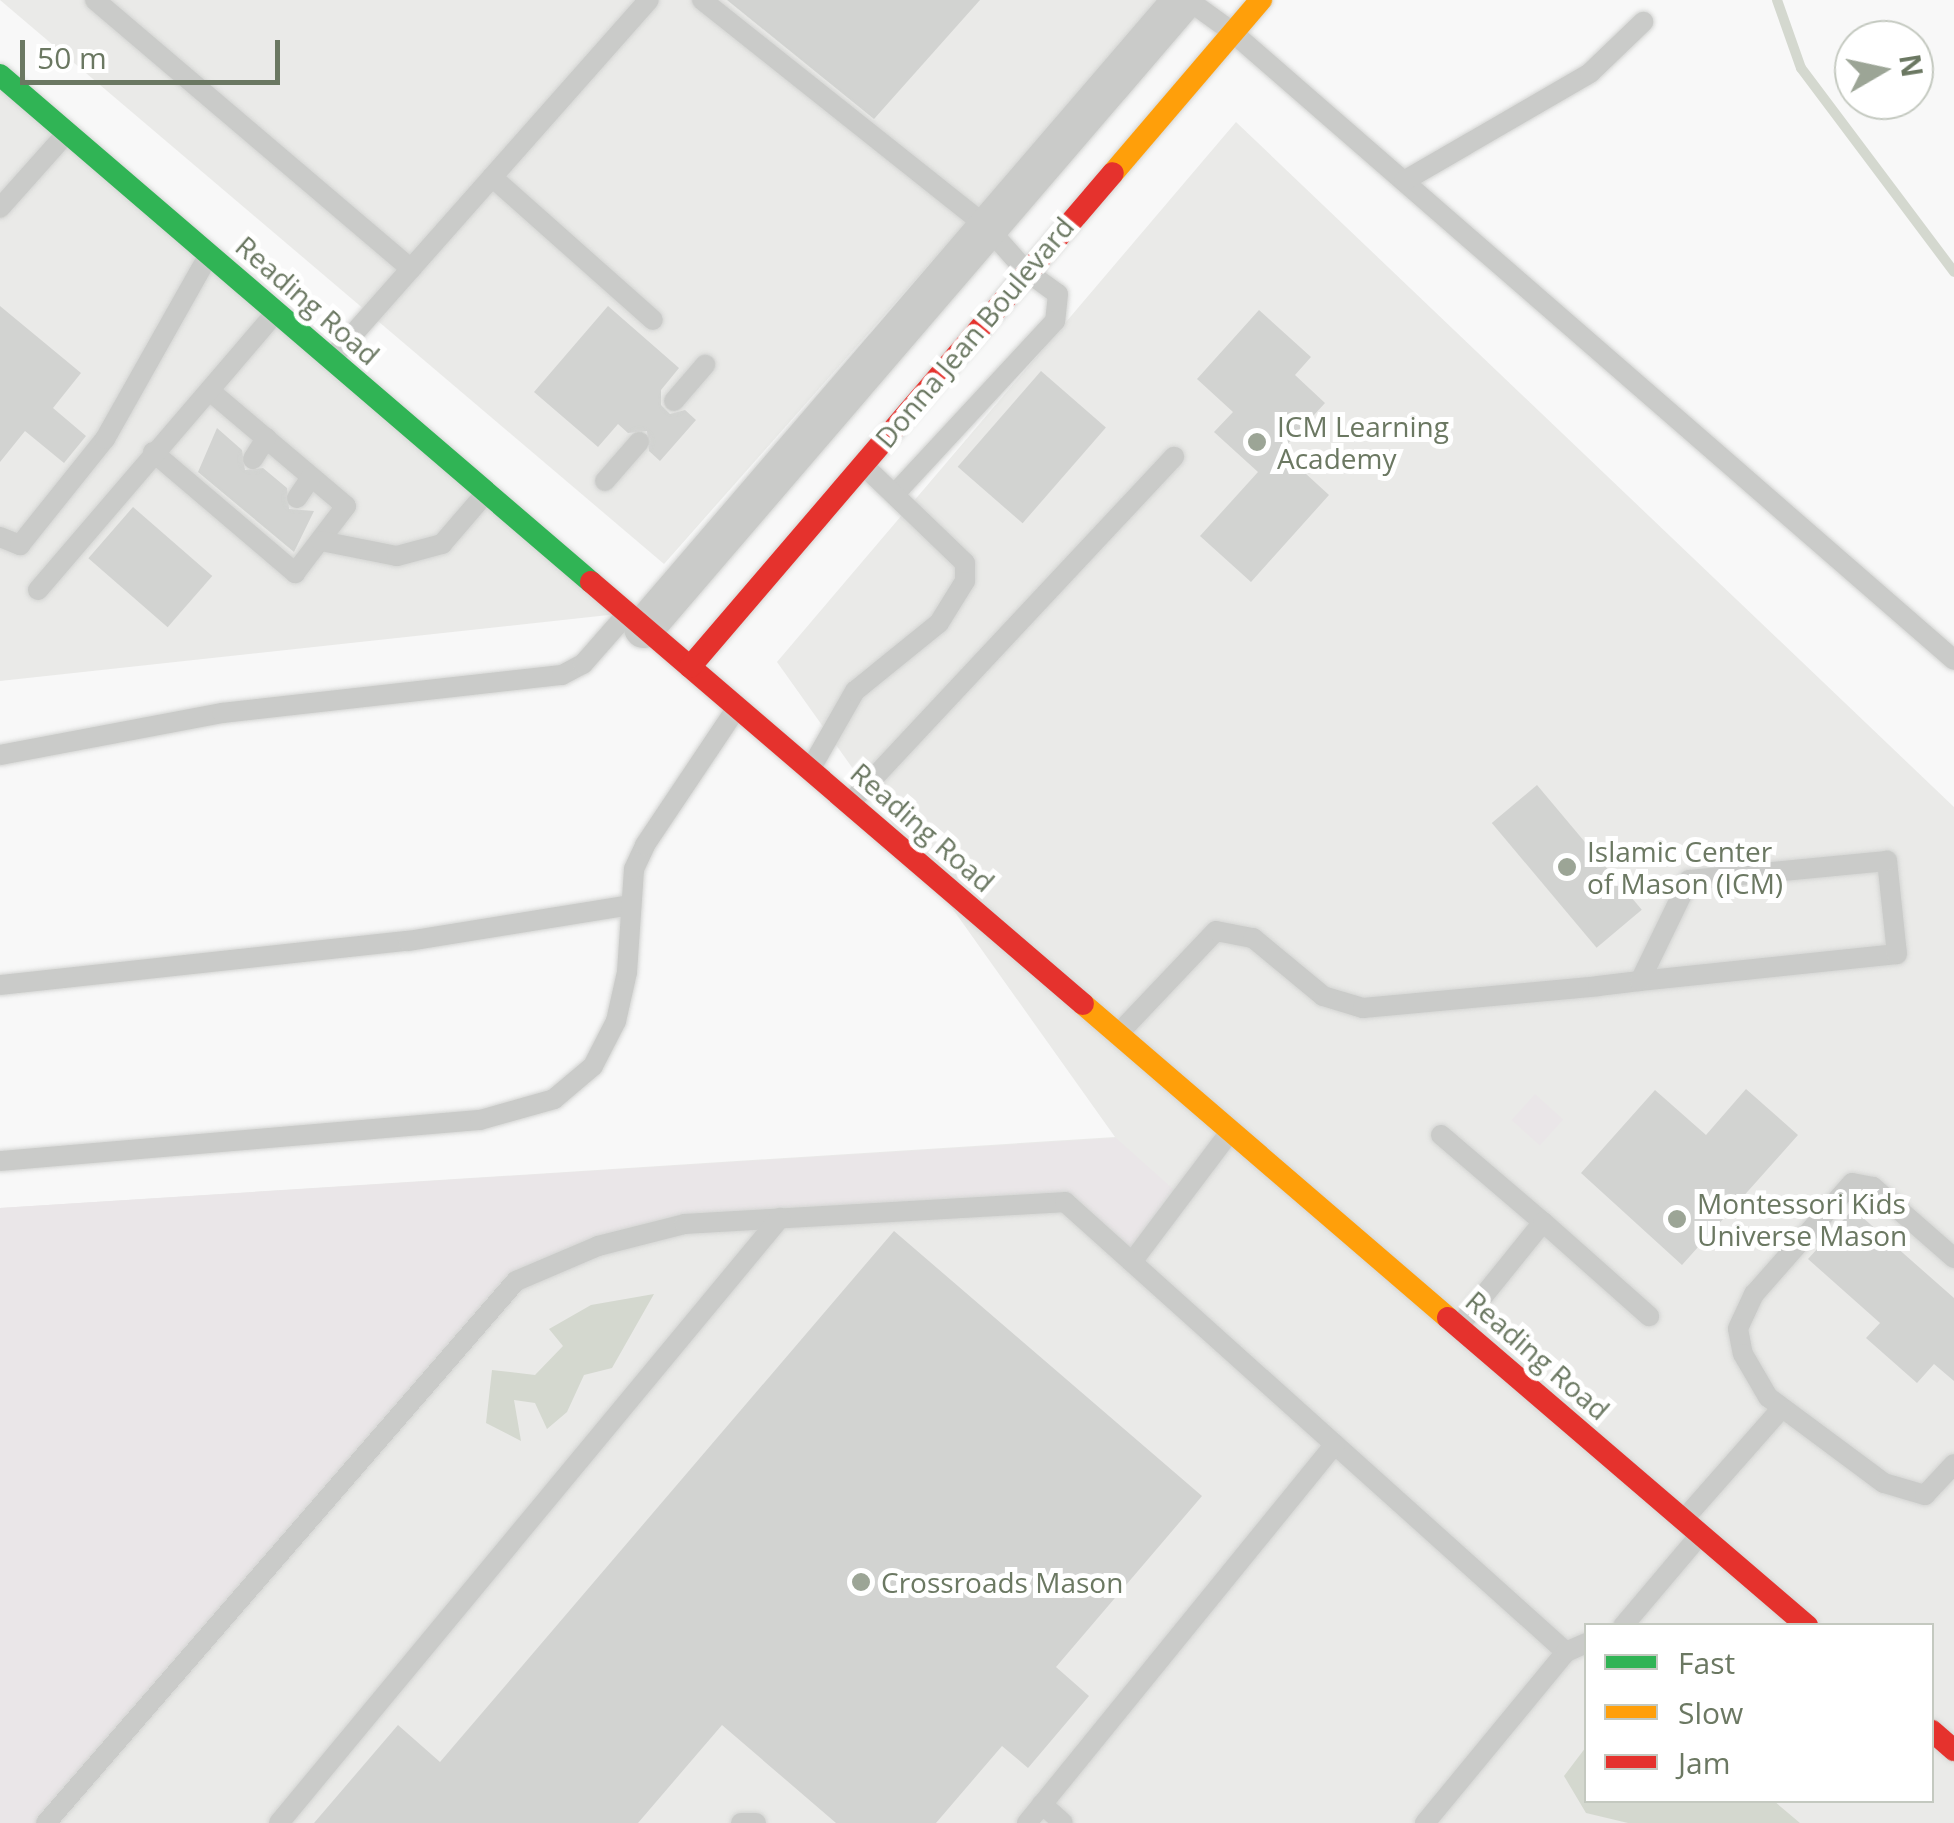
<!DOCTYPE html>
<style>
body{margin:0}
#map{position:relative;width:1954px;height:1823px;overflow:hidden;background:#f8f8f8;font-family:"Open Sans",sans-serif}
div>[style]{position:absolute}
.built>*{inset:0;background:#eaeae8}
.green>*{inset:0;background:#eae6e8;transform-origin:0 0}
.water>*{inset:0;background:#d4d8cf}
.stream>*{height:10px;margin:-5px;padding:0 5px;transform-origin:5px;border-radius:5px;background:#d4d8cf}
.building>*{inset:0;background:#d2d3d1;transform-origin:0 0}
.roads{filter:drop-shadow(0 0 2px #d4d5d3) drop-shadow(0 0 2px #d4d5d3)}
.lane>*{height:20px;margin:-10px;padding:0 10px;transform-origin:10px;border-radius:10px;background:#cacbc9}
.street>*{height:40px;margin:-20px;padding:0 20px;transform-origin:20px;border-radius:20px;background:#cacbc9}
.fast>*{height:22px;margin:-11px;padding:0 11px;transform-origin:11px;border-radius:11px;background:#30b455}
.slow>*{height:22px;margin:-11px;padding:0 11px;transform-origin:11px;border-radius:11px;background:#ff9f0a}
.jam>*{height:22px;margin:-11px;padding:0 11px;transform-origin:11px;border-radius:11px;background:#e5322d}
.dots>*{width:28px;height:28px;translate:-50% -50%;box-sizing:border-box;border:5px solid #fff;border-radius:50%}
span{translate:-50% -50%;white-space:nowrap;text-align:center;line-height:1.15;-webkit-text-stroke:10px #fff;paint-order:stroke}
.street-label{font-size:28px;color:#6b7862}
.poi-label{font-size:28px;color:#6b7862}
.left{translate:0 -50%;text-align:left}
.legend{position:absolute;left:1584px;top:1623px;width:350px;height:180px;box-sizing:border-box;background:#fff;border:2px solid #c4c9c0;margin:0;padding:12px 18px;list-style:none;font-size:30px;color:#6b7862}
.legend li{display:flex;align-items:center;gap:20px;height:50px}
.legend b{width:50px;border:2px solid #c4c9c0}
.north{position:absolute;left:1834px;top:20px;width:100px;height:100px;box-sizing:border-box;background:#fff;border:2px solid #c4c9c0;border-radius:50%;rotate:81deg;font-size:28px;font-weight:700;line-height:40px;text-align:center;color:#6b7862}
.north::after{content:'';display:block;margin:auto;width:35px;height:45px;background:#9ca596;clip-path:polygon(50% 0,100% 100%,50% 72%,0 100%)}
.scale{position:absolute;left:20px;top:40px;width:260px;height:45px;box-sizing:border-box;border:5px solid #6b7862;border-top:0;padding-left:12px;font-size:30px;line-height:35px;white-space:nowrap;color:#6b7862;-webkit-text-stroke:8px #fff;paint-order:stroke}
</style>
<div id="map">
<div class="built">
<i style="clip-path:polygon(0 0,1163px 0,664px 564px)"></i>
<i style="clip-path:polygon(0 75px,627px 613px,0 681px)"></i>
<i style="clip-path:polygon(evenodd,1236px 122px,1954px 807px,1954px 1823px,0 1823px,0 1208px,1115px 1137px,777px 662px,1236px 122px,1586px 1626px,1932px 1626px,1932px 1800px,1586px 1800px,1586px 1626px)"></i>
</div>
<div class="green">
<i style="left:1535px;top:1094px;width:38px;height:35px;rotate:42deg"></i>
<i style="clip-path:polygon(1116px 1138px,1181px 1196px,1132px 1262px,1065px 1202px,685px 1224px,516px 1281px,46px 1823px,0 1823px,0 1208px)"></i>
</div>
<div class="water">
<i style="clip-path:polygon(654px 1294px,612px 1368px,584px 1375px,567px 1412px,547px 1429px,535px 1403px,514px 1400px,521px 1441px,486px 1423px,492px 1370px,535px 1375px,563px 1346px,549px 1329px,591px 1305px)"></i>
<i style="clip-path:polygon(1586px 1747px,1586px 1800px,1774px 1801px,1800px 1823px,1628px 1823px,1586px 1813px,1564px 1776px)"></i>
</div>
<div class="stream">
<i style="left:1777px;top:0;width:72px;rotate:70.6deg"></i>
<i style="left:1801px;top:68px;width:255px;rotate:53.1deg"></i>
</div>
<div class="building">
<i style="clip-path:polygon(727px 0,980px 0,874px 119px)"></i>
<i style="clip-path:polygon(0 306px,81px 373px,53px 408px,86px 436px,64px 463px,25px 431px,0 462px)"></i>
<i style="clip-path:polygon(608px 306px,679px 368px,661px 390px,661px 405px,670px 414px,685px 410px,696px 420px,660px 461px,649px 451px,647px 431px,628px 433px,618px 424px,598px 447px,534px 392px)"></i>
<i style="clip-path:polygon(1259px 310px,1311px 357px,1295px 375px,1325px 403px,1281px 451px,1329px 495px,1251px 582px,1200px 536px,1258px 472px,1214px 432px,1233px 412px,1197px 379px)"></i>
<i style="left:1041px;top:371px;width:86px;height:127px;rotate:41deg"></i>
<i style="clip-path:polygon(217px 428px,242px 450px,245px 470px,263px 468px,287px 488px,289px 509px,314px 511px,294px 552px,198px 472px)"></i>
<i style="left:133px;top:507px;width:105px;height:68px;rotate:41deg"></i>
<i style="left:1537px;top:785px;width:163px;height:59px;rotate:50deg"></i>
<i style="clip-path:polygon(1746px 1089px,1798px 1135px,1682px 1265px,1581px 1173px,1655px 1090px,1706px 1135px)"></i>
<i style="clip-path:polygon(1853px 1209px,1954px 1298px,1954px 1381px,1934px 1364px,1917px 1383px,1866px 1338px,1880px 1323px,1808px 1259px)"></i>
<i style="clip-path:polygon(894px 1231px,1202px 1496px,1056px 1667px,1089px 1696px,1028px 1768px,1002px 1746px,936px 1823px,836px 1823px,722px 1725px,638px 1823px,314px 1823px,398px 1725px,440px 1762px)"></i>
</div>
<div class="roads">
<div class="lane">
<i style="left:95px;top:0;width:415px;rotate:40.4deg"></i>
<i style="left:702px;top:0;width:363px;rotate:38.5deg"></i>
<i style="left:986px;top:226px;width:60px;rotate:48.4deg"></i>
<i style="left:1026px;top:271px;width:39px;rotate:36deg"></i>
<i style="left:1058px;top:294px;width:27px;rotate:96deg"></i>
<i style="left:1055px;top:321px;width:236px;rotate:132.8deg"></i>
<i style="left:1188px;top:0;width:53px;rotate:35.8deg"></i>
<i style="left:1231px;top:31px;width:958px;rotate:41.02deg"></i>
<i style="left:492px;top:177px;width:215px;rotate:41.6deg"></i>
<i style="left:1404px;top:181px;width:215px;rotate:-30.1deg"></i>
<i style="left:1590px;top:73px;width:74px;rotate:-43.9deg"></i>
<i style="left:0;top:208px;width:99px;rotate:-48.3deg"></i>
<i style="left:332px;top:358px;width:478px;rotate:-48.5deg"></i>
<i style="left:674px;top:401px;width:48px;rotate:-49.3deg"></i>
<i style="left:153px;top:452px;width:187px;rotate:40.4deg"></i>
<i style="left:295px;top:573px;width:84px;rotate:-52.7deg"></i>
<i style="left:346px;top:506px;width:177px;rotate:-139.8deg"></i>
<i style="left:253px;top:459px;width:25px;rotate:-58deg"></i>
<i style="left:605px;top:481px;width:52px;rotate:-48.9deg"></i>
<i style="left:297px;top:498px;width:25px;rotate:-56deg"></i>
<i style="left:0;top:537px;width:22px;rotate:22deg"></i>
<i style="left:20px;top:545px;width:136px;rotate:-51.3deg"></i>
<i style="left:105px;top:439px;width:208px;rotate:-60.6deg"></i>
<i style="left:321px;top:541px;width:77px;rotate:11.2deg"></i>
<i style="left:397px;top:556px;width:47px;rotate:-14.9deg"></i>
<i style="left:442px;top:544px;width:66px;rotate:-49.3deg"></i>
<i style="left:38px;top:590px;width:365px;rotate:-49.4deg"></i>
<i style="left:0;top:755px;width:226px;rotate:-10.7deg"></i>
<i style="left:222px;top:713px;width:342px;rotate:-6.4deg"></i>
<i style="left:562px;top:675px;width:24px;rotate:-28deg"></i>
<i style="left:583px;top:664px;width:67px;rotate:-48.7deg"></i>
<i style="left:811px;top:768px;width:89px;rotate:-60.3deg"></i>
<i style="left:855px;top:691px;width:108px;rotate:-39deg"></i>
<i style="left:939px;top:623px;width:49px;rotate:-58.2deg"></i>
<i style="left:965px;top:581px;width:18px;rotate:-90deg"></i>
<i style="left:965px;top:563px;width:141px;rotate:-136.1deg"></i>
<i style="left:851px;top:802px;width:473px;rotate:-46.9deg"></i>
<i style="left:0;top:985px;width:410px;rotate:-6.2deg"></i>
<i style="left:408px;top:941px;width:226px;rotate:-9.2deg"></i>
<i style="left:1120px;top:1032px;width:139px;rotate:-46.5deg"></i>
<i style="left:1216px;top:931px;width:38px;rotate:11deg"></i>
<i style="left:1253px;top:938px;width:91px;rotate:39.6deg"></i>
<i style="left:1323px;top:996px;width:42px;rotate:16.7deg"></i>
<i style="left:1363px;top:1008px;width:236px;rotate:-5.3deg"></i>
<i style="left:1598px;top:986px;width:42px;rotate:-6.8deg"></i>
<i style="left:1640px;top:981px;width:258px;rotate:-6deg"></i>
<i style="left:1897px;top:954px;width:94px;rotate:-96.1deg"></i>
<i style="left:1887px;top:861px;width:199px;rotate:174.5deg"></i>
<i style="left:1689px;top:880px;width:112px;rotate:115.9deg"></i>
<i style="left:1441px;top:1135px;width:134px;rotate:40.5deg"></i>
<i style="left:1543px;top:1222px;width:132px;rotate:128.9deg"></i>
<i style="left:0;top:1161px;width:482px;rotate:-4.9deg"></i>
<i style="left:480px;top:1120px;width:77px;rotate:-15.8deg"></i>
<i style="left:554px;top:1099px;width:51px;rotate:-40.2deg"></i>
<i style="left:593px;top:1066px;width:51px;rotate:-62.9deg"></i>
<i style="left:616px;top:1021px;width:50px;rotate:-77.3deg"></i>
<i style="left:627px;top:972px;width:103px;rotate:-86.1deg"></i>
<i style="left:634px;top:869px;width:26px;rotate:-65deg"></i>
<i style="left:645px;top:845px;width:164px;rotate:-56.2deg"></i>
<i style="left:1543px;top:1222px;width:142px;rotate:41.6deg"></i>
<i style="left:1954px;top:1258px;width:108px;rotate:-138.8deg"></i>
<i style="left:1873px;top:1187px;width:21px;rotate:-169deg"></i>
<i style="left:1852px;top:1183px;width:148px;rotate:131.4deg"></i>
<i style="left:1754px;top:1294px;width:38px;rotate:115deg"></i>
<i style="left:1738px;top:1329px;width:25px;rotate:79deg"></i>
<i style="left:1743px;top:1354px;width:50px;rotate:59.8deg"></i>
<i style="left:1768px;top:1397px;width:144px;rotate:36.6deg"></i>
<i style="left:1884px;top:1483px;width:43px;rotate:16.3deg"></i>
<i style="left:1925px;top:1495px;width:42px;rotate:-46.9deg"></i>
<i style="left:1132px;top:1262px;width:163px;rotate:-53deg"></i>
<i style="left:1685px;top:1518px;width:145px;rotate:-48.6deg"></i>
<i style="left:1623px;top:1626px;width:118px;rotate:-49.8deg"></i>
<i style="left:1042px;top:1804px;width:28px;rotate:42deg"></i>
<i style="left:46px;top:1823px;width:717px;rotate:-49.07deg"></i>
<i style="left:516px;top:1281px;width:89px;rotate:-23.1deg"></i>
<i style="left:598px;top:1246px;width:90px;rotate:-14.2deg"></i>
<i style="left:685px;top:1224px;width:381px;rotate:-3.3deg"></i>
<i style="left:1065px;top:1202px;width:673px;rotate:41.93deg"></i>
<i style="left:279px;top:1823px;width:786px;rotate:-50.37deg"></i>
<i style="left:741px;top:1823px;width:15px"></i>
<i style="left:1027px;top:1823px;width:488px;rotate:-50.9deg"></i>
<i style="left:1425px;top:1823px;width:222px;rotate:-50.5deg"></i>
<i style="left:1566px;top:1652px;width:22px;rotate:-24deg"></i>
</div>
<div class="street">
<i style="left:644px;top:628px;width:828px;rotate:-49.36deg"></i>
</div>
<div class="fast">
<i style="left:0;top:75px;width:779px;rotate:40.63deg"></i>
</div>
<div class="slow">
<i style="left:1113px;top:173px;width:228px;rotate:-49.5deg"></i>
<i style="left:1083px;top:1004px;width:481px;rotate:40.7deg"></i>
</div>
<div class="jam">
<i style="left:591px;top:582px;width:648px;rotate:40.62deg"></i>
<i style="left:690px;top:667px;width:650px;rotate:-49.43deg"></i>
<i style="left:1448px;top:1318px;width:473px;rotate:40.6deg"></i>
<i style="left:1932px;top:1731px;width:29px;rotate:41deg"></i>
</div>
</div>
<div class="dots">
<i style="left:1257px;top:442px;background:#9ca596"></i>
<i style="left:1567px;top:867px;background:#9ca596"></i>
<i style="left:1677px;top:1219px;background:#9ca596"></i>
<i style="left:861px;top:1582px;background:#9ca596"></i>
</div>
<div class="street-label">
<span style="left:308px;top:300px;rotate:41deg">Reading Road</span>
<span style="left:974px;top:332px;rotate:-50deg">Donna Jean Boulevard</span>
<span style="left:923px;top:827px;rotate:41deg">Reading Road</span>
<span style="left:1538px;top:1355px;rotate:41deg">Reading Road</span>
</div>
<div class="poi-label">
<span class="left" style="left:1277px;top:442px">ICM Learning<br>Academy</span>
<span class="left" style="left:1587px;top:867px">Islamic Center<br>of Mason (ICM)</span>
<span class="left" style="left:1697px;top:1219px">Montessori Kids<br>Universe Mason</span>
<span class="left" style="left:881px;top:1582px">Crossroads Mason</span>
</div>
<ul class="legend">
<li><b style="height:12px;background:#30b455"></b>Fast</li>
<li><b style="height:12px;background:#ff9f0a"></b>Slow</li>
<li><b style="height:12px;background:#e5322d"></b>Jam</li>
</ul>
<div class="north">N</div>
<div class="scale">50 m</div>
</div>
